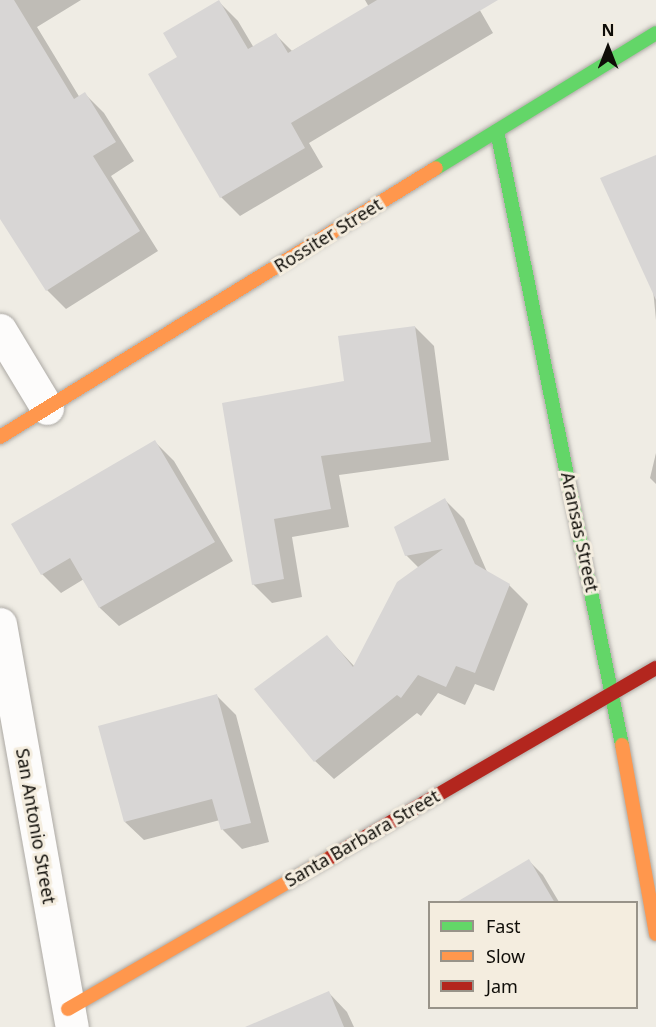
<!DOCTYPE html>
<style>
body{margin:0}
#map{position:relative;width:656px;height:1027px;overflow:hidden;background:#efece4;font-family:"Noto Sans",sans-serif}
div>[style]{position:absolute}
.shadow>*{inset:0;background:#0003}
.building>*{inset:0;background:#d8d6d5}
.roads{filter:drop-shadow(0 0 2px #aca9a4) drop-shadow(0 0 2px #aca9a4)}
.street>*{height:33px;margin:-16.5px;padding:0 16.5px;transform-origin:16.5px;border-radius:16.5px;background:#fdfcfb}
.fast>*{height:14px;margin:-7px;padding:0 7px;transform-origin:7px;border-radius:7px;background:#63d668}
.slow>*{height:14px;margin:-7px;padding:0 7px;transform-origin:7px;border-radius:7px;background:#ff974d}
.jam>*{height:14px;margin:-7px;padding:0 7px;transform-origin:7px;border-radius:7px;background:#b3261e}
span{translate:-50% -50%;white-space:nowrap;text-align:center;line-height:1.15;-webkit-text-stroke:6px #f4eddf;paint-order:stroke}
.street-label{font-size:18px;color:#0f0d08}
.legend{position:absolute;left:428px;top:901px;width:210px;height:108px;box-sizing:border-box;background:#f4eddf;border:2px solid #989389;margin:0;padding:8px 10px;list-style:none;font-size:18px;color:#0f0d08}
.legend li{display:flex;align-items:center;gap:12px;height:30px}
.legend b{width:30px;border:2px solid #989389}
.north{position:absolute;left:578px;top:18px;width:60px;height:60px;-webkit-text-stroke:4px #f4eddf;paint-order:stroke;rotate:0deg;font-size:16px;font-weight:700;line-height:24px;text-align:center;color:#0f0d08}
.north::after{content:'';display:block;margin:auto;width:21px;height:27px;background:#0f0d08;clip-path:polygon(50% 0,100% 100%,50% 72%,0 100%)}
</style>
<div id="map">
<div class="shadow">
<i style="clip-path:polygon(0 0,81px 0,37px 27px,80px 98px,85px 94px,104px 113px,134px 161px,111px 176px,158px 251px,66px 309px,47px 290px,0 216px)"></i>
<i style="clip-path:polygon(365px 0,474px 0,493px 33px,309px 143px,323px 167px,240px 216px,221px 197px,179px 58px,219px 2px,238px 21px,254px 48px,276px 35px,292px 51px,369px 7px)"></i>
<i style="clip-path:polygon(656px 157px,656px 320px,653px 289px)"></i>
<i style="clip-path:polygon(415px 327px,434px 346px,449px 460px,339px 475px,349px 527px,292px 537px,302px 597px,272px 603px,253px 584px,224px 405px,346px 382px)"></i>
<i style="clip-path:polygon(155px 442px,174px 461px,233px 561px,119px 626px,100px 608px,84px 579px,61px 593px,42px 574px)"></i>
<i style="clip-path:polygon(656px 453px,656px 484px,650px 478px)"></i>
<i style="clip-path:polygon(445px 500px,464px 519px,488px 574px,509px 585px,528px 604px,494px 691px,475px 684px,465px 705px,438px 693px,421px 716px,417px 713px,334px 779px,315px 761px,327px 637px,355px 667px,419px 568px,406px 555px)"></i>
<i style="clip-path:polygon(217px 696px,236px 715px,269px 842px,242px 849px,223px 830px,220px 820px,144px 840px,125px 822px)"></i>
<i style="clip-path:polygon(529px 861px,543px 875px,559px 902px,458px 902px)"></i>
<i style="clip-path:polygon(329px 993px,347px 1012px,354px 1027px,249px 1027px)"></i>
</div>
<div class="building">
<i style="clip-path:polygon(0 0,14px 0,74px 99px,85px 92px,116px 142px,93px 156px,140px 231px,46px 291px,0 219px)"></i>
<i style="clip-path:polygon(219px 0,248px 49px,276px 33px,288px 53px,377px 0,498px 0,291px 123px,305px 148px,220px 198px,148px 74px,177px 57px,163px 33px)"></i>
<i style="clip-path:polygon(656px 155px,656px 300px,600px 178px)"></i>
<i style="clip-path:polygon(415px 326px,431px 442px,321px 456px,331px 509px,274px 519px,284px 579px,252px 585px,222px 403px,344px 381px,338px 336px)"></i>
<i style="clip-path:polygon(155px 440px,215px 542px,99px 608px,70px 558px,41px 575px,11px 524px)"></i>
<i style="clip-path:polygon(445px 498px,475px 564px,510px 584px,475px 673px,456px 666px,446px 687px,418px 675px,401px 698px,397px 695px,314px 762px,254px 689px,327px 635px,353px 667px,397px 582px,443px 549px,405px 556px,394px 527px)"></i>
<i style="clip-path:polygon(217px 694px,251px 823px,221px 830px,212px 799px,124px 822px,98px 726px)"></i>
<i style="clip-path:polygon(529px 859px,555px 903px,455px 903px)"></i>
<i style="clip-path:polygon(329px 991px,344px 1027px,245px 1027px)"></i>
</div>
<div class="roads">
<div class="street">
<i style="left:0;top:330px;width:91px;rotate:58.9deg"></i>
<i style="left:0;top:624px;width:409px;rotate:79.9deg"></i>
</div>
<div class="fast">
<i style="left:497px;top:131px;width:627px;rotate:78.49deg"></i>
<i style="left:436px;top:168px;width:258px;rotate:-31.5deg"></i>
</div>
<div class="slow">
<i style="left:0;top:437px;width:512px;rotate:-31.67deg"></i>
<i style="left:622px;top:745px;width:192px;rotate:79.8deg"></i>
<i style="left:68px;top:1009px;width:304px;rotate:-30deg"></i>
</div>
<div class="jam">
<i style="left:331px;top:857px;width:376px;rotate:-30.2deg"></i>
</div>
</div>
<div class="street-label">
<span style="left:328px;top:235px;rotate:-32deg">Rossiter Street</span>
<span style="left:580px;top:532px;rotate:78deg">Aransas Street</span>
<span style="left:36px;top:826px;rotate:80deg">San Antonio Street</span>
<span style="left:362px;top:838px;rotate:-30deg">Santa Barbara Street</span>
</div>
<ul class="legend">
<li><b style="height:8px;background:#63d668"></b>Fast</li>
<li><b style="height:8px;background:#ff974d"></b>Slow</li>
<li><b style="height:8px;background:#b3261e"></b>Jam</li>
</ul>
<div class="north">N</div>
</div>
